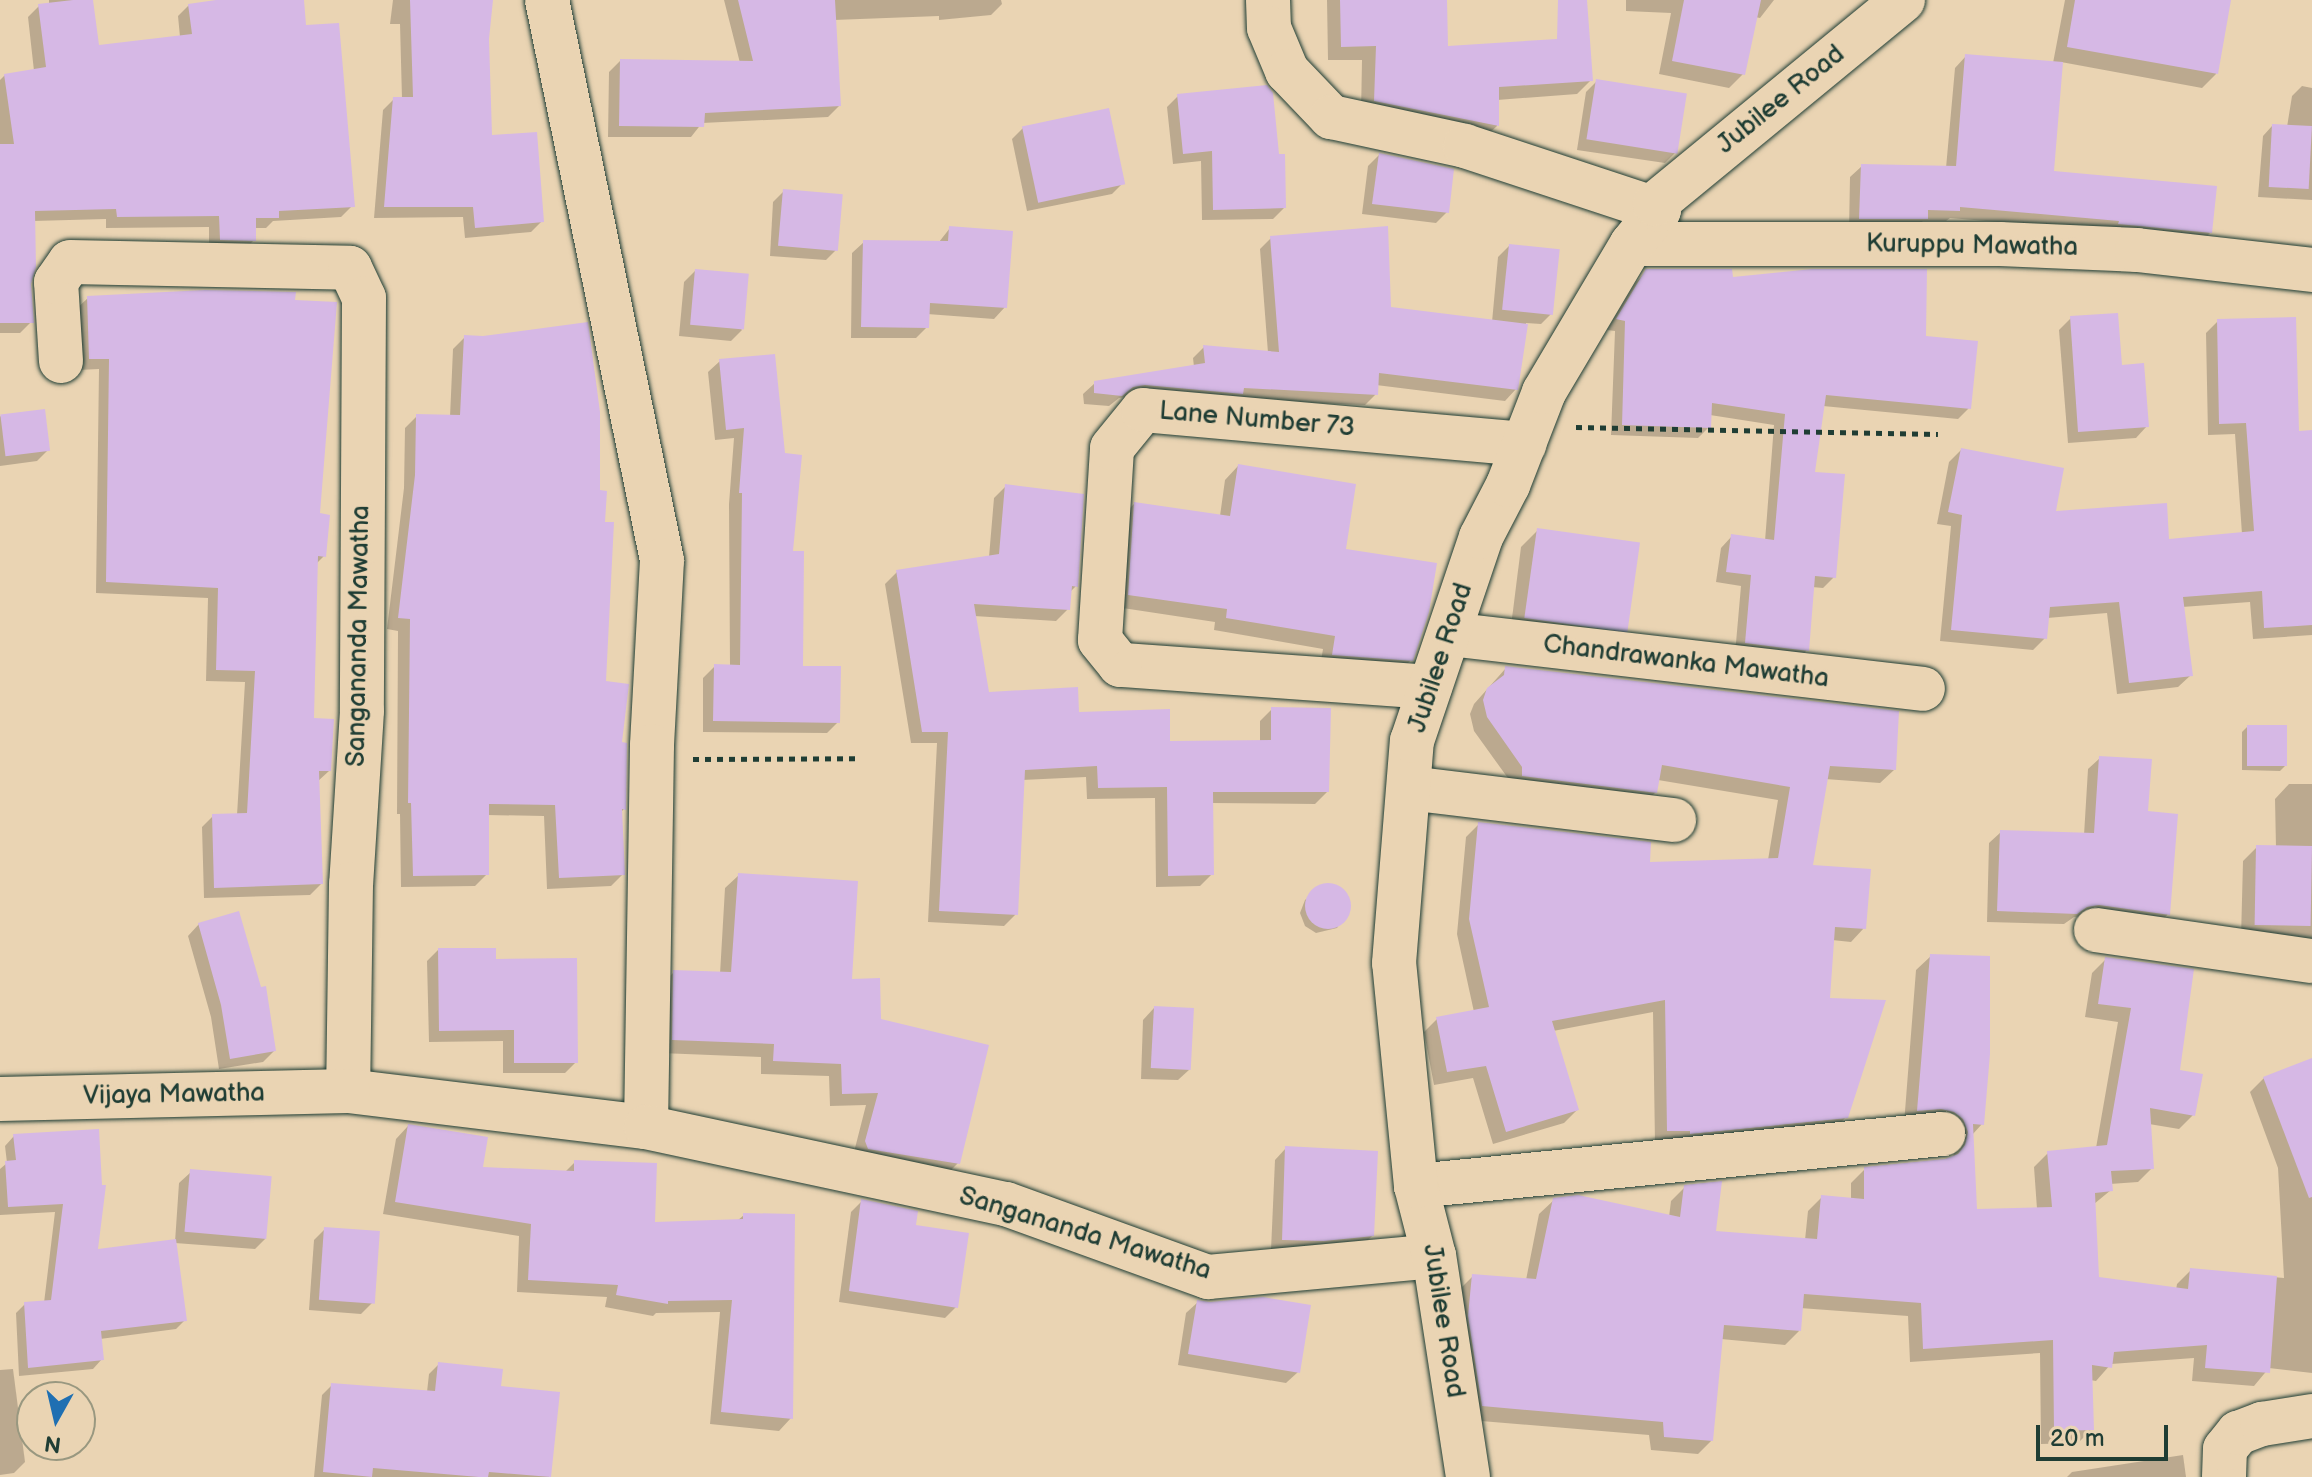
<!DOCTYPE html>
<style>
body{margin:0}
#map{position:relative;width:2312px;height:1477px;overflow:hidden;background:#ead4b3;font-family:"Balsamiq Sans",sans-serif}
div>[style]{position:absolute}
.shadow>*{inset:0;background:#0003}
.building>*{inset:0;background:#d6b8e5;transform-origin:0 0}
.round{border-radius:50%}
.path>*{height:5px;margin-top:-2.5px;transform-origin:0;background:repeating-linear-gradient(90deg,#1f3d34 0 6px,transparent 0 12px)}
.roads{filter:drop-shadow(0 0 2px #1f3d34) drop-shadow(0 0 2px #1f3d34)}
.minor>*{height:44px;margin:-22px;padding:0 22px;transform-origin:22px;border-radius:22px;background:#ead4b3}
span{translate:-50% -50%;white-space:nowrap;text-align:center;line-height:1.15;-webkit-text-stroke:6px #ead4b3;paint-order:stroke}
.street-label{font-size:26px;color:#1f3d34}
.north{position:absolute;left:16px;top:1381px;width:80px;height:80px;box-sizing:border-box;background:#ead4b3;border:2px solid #999880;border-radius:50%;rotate:188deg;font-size:22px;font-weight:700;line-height:32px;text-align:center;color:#1f3d34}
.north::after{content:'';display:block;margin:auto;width:28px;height:36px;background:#1f6fb2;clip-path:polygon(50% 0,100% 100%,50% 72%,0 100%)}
.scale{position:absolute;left:2036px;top:1425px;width:132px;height:36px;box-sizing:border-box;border:4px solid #1f3d34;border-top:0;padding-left:10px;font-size:24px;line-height:28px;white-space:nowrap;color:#1f3d34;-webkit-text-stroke:6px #ead4b3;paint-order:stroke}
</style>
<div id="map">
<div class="shadow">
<i style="clip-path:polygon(49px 0,91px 0,97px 48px,180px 37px,178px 16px,189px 5px,232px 0,302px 0,304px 27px,352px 206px,341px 217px,273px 221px,266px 228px,254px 228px,254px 240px,243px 251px,209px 250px,209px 227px,106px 228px,106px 219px,33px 221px,29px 283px,31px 322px,20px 333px,0 333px,0 80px,5px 75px,34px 71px,28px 17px,39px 6px,49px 5px)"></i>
<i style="clip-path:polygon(393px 0,491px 0,487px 38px,490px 137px,542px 221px,531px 232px,465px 238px,463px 217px,374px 218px,383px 110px,394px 99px,402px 99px,400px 24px,390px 24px)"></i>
<i style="clip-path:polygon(724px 0,1001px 0,1002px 4px,991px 15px,939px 20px,939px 16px,834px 20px,839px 106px,828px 117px,702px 123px,691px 137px,608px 137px,609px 72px,620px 61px,740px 63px)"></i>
<i style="clip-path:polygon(1327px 0,1445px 0,1446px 48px,1591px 80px,1577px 94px,1497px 100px,1497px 126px,1483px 139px,1361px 114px,1362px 60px,1328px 60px)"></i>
<i style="clip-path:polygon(1626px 0,1774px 0,1760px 18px,1755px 17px,1743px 74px,1729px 88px,1659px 74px,1671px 13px,1626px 11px)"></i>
<i style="clip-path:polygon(2065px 0,2229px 0,2216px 74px,2202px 88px,2061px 62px,2052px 173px,2210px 233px,2199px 244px,2108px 231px,1950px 218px,1946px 221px,1923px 221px,1914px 229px,1849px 229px,1850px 177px,1862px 166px,1946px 168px,1955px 68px,1966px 56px,2053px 63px)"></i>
<i style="clip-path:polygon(1597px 81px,1676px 152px,1665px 163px,1577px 150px,1586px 92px)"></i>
<i style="clip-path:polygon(2302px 86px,2312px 88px,2312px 200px,2258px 197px,2263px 136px,2272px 126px,2287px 127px,2292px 96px)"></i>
<i style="clip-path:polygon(1178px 96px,1278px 156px,1284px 208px,1273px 219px,1202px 220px,1201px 161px,1173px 164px,1167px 107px)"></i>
<i style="clip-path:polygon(1023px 128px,1123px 183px,1112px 194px,1027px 211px,1012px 139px)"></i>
<i style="clip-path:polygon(1379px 155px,1447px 212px,1436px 223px,1362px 214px,1368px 166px)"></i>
<i style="clip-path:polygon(784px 191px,837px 249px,826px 260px,770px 256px,773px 202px)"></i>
<i style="clip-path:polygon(950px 228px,1005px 307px,994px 319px,927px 314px,927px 327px,916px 338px,851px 338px,852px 253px,864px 242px,939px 242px)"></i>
<i style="clip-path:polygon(1271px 238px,1389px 309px,1492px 322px,1498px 257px,1509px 246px,1552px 313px,1541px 324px,1526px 323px,1516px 389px,1505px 401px,1376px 385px,1376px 394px,1365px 405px,1133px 396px,1119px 398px,1109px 406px,1084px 404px,1083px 394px,1095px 383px,1194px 367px,1193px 358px,1204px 347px,1268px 353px,1260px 249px)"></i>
<i style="clip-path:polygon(695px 271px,742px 330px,731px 341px,679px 336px,684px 282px)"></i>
<i style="clip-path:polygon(1647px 271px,1731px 279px,1924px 337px,1969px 408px,1958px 419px,1823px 406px,1813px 474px,1834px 577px,1823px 588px,1812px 587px,1807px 650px,1796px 661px,1735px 654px,1741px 586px,1716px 582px,1721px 548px,1732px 536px,1765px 541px,1774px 425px,1710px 415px,1709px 427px,1698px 438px,1611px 435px,1615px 331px,1607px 330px,1636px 282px)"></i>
<i style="clip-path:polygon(88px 298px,317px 515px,324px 556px,316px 564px,312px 720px,329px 771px,317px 782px,321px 884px,310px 895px,204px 898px,202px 827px,213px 816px,237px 815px,245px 682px,206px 681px,208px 598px,96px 593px,99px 369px,78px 370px,76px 309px)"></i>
<i style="clip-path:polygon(2071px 318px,2120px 367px,2147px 426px,2136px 438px,2068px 443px,2059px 330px)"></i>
<i style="clip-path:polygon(2218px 321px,2297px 433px,2312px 432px,2312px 635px,2253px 639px,2250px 602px,2182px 607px,2191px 675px,2178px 687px,2117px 694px,2107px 613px,2047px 618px,2045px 638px,2033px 650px,1940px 641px,1951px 526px,1937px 524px,1949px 462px,1961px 450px,2053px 513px,2168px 541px,2242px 534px,2235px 434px,2208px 435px,2206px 333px)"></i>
<i style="clip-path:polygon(465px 337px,604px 683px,620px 744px,624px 809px,620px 813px,623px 874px,611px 886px,547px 889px,544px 816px,487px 815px,487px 874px,475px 886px,401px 887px,400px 814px,397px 814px,398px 631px,387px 629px,404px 488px,405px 428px,417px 416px,450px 417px,453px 349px)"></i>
<i style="clip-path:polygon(720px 361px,791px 553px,801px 668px,838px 722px,827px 733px,703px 732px,703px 678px,715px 666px,730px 667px,729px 504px,734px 438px,715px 440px,708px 372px)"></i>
<i style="clip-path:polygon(0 416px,48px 450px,37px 461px,0 466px)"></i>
<i style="clip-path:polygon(1238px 466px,1343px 551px,1411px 660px,1398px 673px,1320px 667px,1323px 649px,1214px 630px,1215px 622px,1116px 607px,1121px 517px,1134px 504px,1220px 516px,1225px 480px)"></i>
<i style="clip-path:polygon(1006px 486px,1076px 586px,1069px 593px,1068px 609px,1056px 621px,974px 616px,987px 694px,1077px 714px,1168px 743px,1260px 742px,1260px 721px,1272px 709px,1327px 792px,1315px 804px,1211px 803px,1212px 874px,1200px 886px,1156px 887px,1155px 798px,1087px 799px,1086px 777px,1022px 780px,1016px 914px,1004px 926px,928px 922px,937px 743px,911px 743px,885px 584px,897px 572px,989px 557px,994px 498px)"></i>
<i style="clip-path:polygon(1538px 530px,1627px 629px,1610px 646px,1510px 634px,1521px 547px)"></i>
<i style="clip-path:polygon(1506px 668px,1894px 770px,1880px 783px,1825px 779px,1810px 866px,1864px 928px,1851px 942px,1832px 940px,1828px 1000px,1846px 1117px,1833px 1131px,1655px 1144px,1653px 1012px,1553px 1031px,1577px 1110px,1564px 1123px,1493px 1144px,1473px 1078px,1434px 1085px,1424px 1032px,1437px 1019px,1474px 1012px,1457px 934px,1466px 837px,1479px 824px,1647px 864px,1768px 860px,1778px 800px,1658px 780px,1656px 792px,1642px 805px,1510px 781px,1474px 731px,1470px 714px,1474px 704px)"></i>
<i style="clip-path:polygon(2247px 727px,2286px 765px,2280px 771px,2242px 770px,2242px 732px)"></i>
<i style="clip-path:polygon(2100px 758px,2146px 813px,2168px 914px,2157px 926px,2086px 916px,2074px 917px,2064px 924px,1987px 922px,1989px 843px,2001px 832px,2084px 835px,2088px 769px)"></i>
<i style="clip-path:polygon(2289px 784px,2312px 784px,2312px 940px,2241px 938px,2243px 861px,2257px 847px,2276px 848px,2275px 799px)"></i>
<i style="clip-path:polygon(739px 875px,879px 1021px,958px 1163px,945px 1176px,853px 1156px,866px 1105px,830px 1106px,829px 1076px,761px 1074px,761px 1057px,660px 1053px,661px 985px,674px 972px,720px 974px,725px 888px)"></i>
<i style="clip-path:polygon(1323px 886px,1342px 891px,1349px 910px,1337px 928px,1316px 933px,1305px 926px,1300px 913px,1305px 900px)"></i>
<i style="clip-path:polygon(199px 924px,274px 1051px,263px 1062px,219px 1069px,211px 1017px,188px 936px)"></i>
<i style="clip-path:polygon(438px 950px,494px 961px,576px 1062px,565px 1073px,503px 1073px,503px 1041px,429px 1042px,427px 961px)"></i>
<i style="clip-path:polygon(1931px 956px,1982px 1124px,1972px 1135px,1975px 1211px,2037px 1209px,2034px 1167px,2048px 1153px,2096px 1148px,2118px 1022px,2085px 1017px,2092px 973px,2106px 959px,2177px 1072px,2193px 1115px,2179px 1129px,2149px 1124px,2152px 1168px,2138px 1182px,2110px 1184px,2111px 1190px,2094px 1204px,2098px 1279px,2176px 1290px,2177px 1284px,2191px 1270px,2284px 1278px,2278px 1168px,2250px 1092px,2264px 1078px,2312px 1060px,2312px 1373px,2269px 1368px,2254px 1386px,2192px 1381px,2194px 1358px,2111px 1364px,2096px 1381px,2090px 1380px,2092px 1429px,2078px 1443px,2041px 1444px,2040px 1353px,1910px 1362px,1908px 1316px,1800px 1308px,1799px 1331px,1785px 1345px,1721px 1339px,1712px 1440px,1698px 1454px,1651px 1450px,1649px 1435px,1469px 1420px,1459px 1290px,1473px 1276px,1526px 1280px,1539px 1214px,1554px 1200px,1669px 1217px,1671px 1201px,1685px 1187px,1714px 1233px,1805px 1240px,1808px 1211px,1822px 1197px,1851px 1200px,1851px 1183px,1865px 1169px,1953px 1158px,1955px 1147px,1904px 1124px,1916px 970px)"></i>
<i style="clip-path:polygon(1154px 1008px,1190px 1069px,1178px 1080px,1141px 1079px,1143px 1020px)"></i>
<i style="clip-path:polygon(408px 1126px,480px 1169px,564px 1173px,575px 1162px,653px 1224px,737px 1221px,744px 1215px,791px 1418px,779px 1431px,710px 1424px,720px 1312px,656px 1313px,653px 1316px,605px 1307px,607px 1297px,517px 1292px,519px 1236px,383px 1214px,396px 1139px)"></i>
<i style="clip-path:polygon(97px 1131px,96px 1252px,175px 1242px,179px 1183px,191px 1172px,266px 1238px,255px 1249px,175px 1243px,185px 1320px,176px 1329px,100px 1339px,102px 1359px,93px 1369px,19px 1376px,16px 1313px,25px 1304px,44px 1303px,55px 1212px,0 1215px,0 1169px,7px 1163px,5px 1146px,14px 1136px)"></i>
<i style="clip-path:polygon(1286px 1148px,1372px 1236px,1361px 1247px,1271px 1250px,1275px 1160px)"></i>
<i style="clip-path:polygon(862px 1201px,914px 1227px,956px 1307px,945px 1318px,839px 1302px,851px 1212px)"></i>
<i style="clip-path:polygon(325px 1229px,372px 1303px,361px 1314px,309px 1310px,314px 1240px)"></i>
<i style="clip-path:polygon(1198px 1302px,1298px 1372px,1286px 1383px,1178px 1365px,1186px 1313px)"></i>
<i style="clip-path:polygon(439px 1364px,499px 1388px,558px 1394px,549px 1477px,314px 1477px,322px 1395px,332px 1385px,427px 1392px,429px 1374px)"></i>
<i style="clip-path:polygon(13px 1369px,25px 1462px,14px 1473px,0 1475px,0 1370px)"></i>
<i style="clip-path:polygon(2183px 1455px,2186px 1477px,2067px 1477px,2072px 1472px)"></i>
</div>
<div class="building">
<i style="clip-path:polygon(73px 0,93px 0,99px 45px,192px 34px,188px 4px,216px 0,304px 0,306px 25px,339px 23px,355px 207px,279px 211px,279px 218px,256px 218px,256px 241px,220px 240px,219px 216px,117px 217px,116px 209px,35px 211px,36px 267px,31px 284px,34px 323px,0 323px,0 144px,14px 144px,4px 74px,46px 67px,38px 4px)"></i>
<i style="clip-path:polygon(410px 0,493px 0,489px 39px,492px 135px,537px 132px,544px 222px,475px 228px,473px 207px,384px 207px,393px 97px,413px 97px)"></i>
<i style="clip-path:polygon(738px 0,835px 0,841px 106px,705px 113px,704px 127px,619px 126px,620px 59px,753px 61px)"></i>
<i style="clip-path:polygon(1340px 0,1447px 0,1448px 46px,1557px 39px,1558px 0,1587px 0,1593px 81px,1499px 87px,1499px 126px,1374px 101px,1376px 46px,1341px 47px)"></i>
<i style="clip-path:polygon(1684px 0,1761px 0,1745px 75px,1672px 61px)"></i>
<i style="clip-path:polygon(2075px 0,2231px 0,2218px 74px,2067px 47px)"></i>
<i style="clip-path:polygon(1965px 54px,2063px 62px,2054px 171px,2217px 186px,2212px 233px,2118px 224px,2119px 221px,1960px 207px,1960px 211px,1928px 210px,1928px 219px,1859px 219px,1861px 164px,1956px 166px)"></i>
<i style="left:1596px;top:79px;width:92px;height:61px;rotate:9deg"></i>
<i style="clip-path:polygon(1267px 85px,1273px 93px,1279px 154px,1285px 154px,1286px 208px,1213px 210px,1212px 151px,1183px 154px,1177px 94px)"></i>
<i style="left:1109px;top:108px;width:78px;height:89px;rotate:78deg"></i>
<i style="left:2272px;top:124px;width:40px;height:63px;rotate:3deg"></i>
<i style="clip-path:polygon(1379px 153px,1454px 169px,1449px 213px,1372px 204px)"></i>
<i style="left:783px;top:189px;width:60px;height:57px;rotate:5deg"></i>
<i style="clip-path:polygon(949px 226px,1013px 231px,1007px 308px,930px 303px,929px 328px,861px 327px,863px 240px,948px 241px)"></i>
<i style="clip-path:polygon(1388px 226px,1391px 307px,1528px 324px,1518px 390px,1379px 373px,1378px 395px,1244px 388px,1243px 394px,1145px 385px,1133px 387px,1122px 396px,1094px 393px,1094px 381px,1205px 363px,1203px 345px,1279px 352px,1270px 236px)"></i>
<i style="left:1509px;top:244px;width:51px;height:66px;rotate:6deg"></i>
<i style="left:695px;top:269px;width:54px;height:56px;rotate:5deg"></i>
<i style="clip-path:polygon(1646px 269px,1732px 269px,1733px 277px,1812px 269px,1927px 269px,1926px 336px,1978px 341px,1971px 409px,1826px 395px,1815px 472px,1845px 474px,1836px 578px,1815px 576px,1809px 651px,1745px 643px,1751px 575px,1726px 572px,1731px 534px,1774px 540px,1785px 414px,1712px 403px,1711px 428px,1622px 425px,1625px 321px,1616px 319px)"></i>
<i style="clip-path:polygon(205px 290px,296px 292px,295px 300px,337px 302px,320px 513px,330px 515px,326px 557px,318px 556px,314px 718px,334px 719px,331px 771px,319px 771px,323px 884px,214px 888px,212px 814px,247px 813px,255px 671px,216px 670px,218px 588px,106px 582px,109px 359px,89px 359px,87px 296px)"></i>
<i style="clip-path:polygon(2118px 313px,2122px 365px,2144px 363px,2149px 427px,2078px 432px,2070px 316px)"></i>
<i style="clip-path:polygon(2296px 317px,2299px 431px,2312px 430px,2312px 625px,2264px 628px,2262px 591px,2183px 597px,2193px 676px,2129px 683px,2119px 602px,2050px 607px,2047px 639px,1951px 630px,1962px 515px,1948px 512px,1961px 448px,2064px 468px,2056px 511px,2167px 503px,2169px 539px,2254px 531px,2246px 423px,2219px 424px,2217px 319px)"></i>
<i style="clip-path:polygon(588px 322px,600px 412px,600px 490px,607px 491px,605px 522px,614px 522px,606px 681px,629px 684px,622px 742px,627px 743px,626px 810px,622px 809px,625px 875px,559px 878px,555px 805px,489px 804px,489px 875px,413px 876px,411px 803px,408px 803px,410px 619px,398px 618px,415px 475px,416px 414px,460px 415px,464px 335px,483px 336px)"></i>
<i style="clip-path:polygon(775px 354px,785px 453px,802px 455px,793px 551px,804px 551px,803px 666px,841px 666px,840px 723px,713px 721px,714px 664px,740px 665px,742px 493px,739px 493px,744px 428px,726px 430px,719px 359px)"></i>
<i style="left:45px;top:409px;width:42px;height:45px;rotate:83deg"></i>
<i style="clip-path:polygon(1238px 464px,1356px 484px,1346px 549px,1437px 563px,1429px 612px,1413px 661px,1332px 655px,1335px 636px,1226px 618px,1227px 609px,1128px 595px,1134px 502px,1230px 516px)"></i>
<i style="clip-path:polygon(1005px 484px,1084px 494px,1078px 587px,1072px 586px,1070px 610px,974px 604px,989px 692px,1078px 687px,1079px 712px,1170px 709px,1170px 741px,1271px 740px,1271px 707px,1331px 708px,1329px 792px,1213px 792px,1214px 875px,1168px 876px,1167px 787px,1098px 788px,1097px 766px,1025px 770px,1018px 915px,939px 911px,948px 732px,922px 732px,896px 570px,999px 554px)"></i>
<i style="left:1537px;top:528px;width:104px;height:91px;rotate:8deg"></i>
<i style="clip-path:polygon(1505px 666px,1899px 711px,1896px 770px,1830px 766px,1813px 865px,1871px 869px,1866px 929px,1835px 927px,1830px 998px,1886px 1000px,1848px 1118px,1690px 1134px,1690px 1131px,1667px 1131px,1665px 1000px,1552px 1021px,1579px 1110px,1506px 1132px,1486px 1066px,1447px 1072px,1436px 1017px,1489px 1007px,1469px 919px,1478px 822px,1651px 842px,1650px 862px,1778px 858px,1790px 787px,1662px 765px,1657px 793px,1522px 776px,1522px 767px,1487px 717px,1483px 700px,1487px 688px,1504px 675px)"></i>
<i style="left:2247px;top:725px;width:40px;height:41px"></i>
<i style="clip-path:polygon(2099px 756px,2152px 759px,2148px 811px,2178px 814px,2170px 915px,2099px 905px,2087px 907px,2077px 914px,1997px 911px,2000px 830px,2094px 833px)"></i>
<i style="left:2256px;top:845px;width:56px;height:80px;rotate:1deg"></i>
<i style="clip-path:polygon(738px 873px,858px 881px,852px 979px,880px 978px,881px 1019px,989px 1045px,960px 1164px,868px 1149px,865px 1141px,878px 1093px,842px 1094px,841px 1064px,773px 1061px,774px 1044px,672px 1040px,673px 970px,731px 972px)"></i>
<i class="round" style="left:1305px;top:883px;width:46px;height:46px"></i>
<i style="clip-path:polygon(239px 911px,261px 987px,266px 986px,276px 1051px,230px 1059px,221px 1005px,198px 923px)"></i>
<i style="clip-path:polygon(438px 948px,496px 948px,496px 959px,577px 958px,578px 1063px,514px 1063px,514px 1030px,439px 1031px)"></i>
<i style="clip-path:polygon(1930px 954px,1990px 956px,1990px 1054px,1984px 1125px,1973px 1124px,1977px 1209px,2052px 1207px,2047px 1151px,2107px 1145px,2131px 1008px,2098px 1004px,2105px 957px,2194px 969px,2180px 1070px,2203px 1074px,2195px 1116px,2150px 1108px,2154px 1169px,2111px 1171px,2113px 1191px,2095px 1193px,2099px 1277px,2188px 1289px,2190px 1268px,2277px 1276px,2270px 1373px,2205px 1368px,2207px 1345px,2114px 1352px,2112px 1368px,2092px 1365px,2094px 1430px,2054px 1431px,2053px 1340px,1923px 1349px,1921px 1303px,1804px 1294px,1801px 1331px,1724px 1325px,1713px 1441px,1664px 1437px,1663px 1422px,1482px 1406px,1468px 1316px,1472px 1274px,1536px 1279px,1553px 1198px,1578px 1195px,1680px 1217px,1684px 1185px,1722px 1181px,1716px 1231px,1817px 1239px,1821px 1195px,1864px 1199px,1864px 1167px,1945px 1159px,1958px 1154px,1965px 1145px,1968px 1132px,1963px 1119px,1954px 1112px,1941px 1109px,1917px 1111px)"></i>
<i style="left:1154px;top:1006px;width:40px;height:62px;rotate:3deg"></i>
<i style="clip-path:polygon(2312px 1058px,2312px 1197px,2309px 1198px,2263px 1077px)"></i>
<i style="clip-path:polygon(408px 1124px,488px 1137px,483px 1167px,574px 1171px,574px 1160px,657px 1163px,655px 1222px,743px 1219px,743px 1213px,795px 1214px,793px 1419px,721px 1412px,732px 1300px,668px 1301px,668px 1304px,616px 1295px,618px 1285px,528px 1280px,531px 1224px,395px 1202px)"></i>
<i style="clip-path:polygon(99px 1129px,102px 1185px,106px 1185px,98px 1249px,176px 1239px,187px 1321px,101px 1331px,104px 1360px,28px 1368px,24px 1302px,51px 1300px,63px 1204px,8px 1207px,5px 1161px,16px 1160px,13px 1134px)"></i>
<i style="clip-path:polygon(1285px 1146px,1378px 1151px,1374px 1236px,1324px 1241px,1282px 1240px)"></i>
<i style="left:190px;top:1169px;width:82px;height:63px;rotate:5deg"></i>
<i style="clip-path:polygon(861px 1199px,918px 1211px,916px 1225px,969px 1233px,958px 1308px,849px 1291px)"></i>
<i style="left:324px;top:1227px;width:56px;height:73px;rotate:4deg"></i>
<i style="clip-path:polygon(1263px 1297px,1311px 1305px,1300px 1373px,1188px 1354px,1197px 1300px,1210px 1302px)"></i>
<i style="clip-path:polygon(438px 1362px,503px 1369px,501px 1386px,560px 1392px,551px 1477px,489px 1472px,488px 1477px,479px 1477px,373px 1468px,372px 1477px,323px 1472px,331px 1383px,435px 1391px)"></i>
</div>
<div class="path">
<i style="left:1576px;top:427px;width:362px;rotate:1.1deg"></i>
<i style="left:693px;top:759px;width:164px;rotate:-0.3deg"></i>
</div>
<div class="roads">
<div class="minor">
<i style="left:547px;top:0;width:572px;rotate:78.4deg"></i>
<i style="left:662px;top:560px;width:186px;rotate:93.1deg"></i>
<i style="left:652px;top:746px;width:381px;rotate:90.9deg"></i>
<i style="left:1268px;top:0;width:28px;rotate:88deg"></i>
<i style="left:1269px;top:28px;width:47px;rotate:67.3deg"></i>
<i style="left:1287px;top:71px;width:64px;rotate:46.3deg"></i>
<i style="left:1331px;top:117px;width:137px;rotate:12.2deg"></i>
<i style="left:1465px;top:146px;width:204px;rotate:18.3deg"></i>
<i style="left:1632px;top:244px;width:368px"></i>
<i style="left:2000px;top:244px;width:137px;rotate:2.5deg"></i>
<i style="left:2137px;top:250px;width:176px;rotate:6.5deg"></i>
<i style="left:61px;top:361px;width:79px;rotate:-93.6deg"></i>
<i style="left:56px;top:282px;width:24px;rotate:-55deg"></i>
<i style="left:70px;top:262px;width:280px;rotate:1.2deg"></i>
<i style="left:350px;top:268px;width:33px;rotate:65deg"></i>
<i style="left:364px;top:298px;width:413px;rotate:90.3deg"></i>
<i style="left:362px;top:711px;width:173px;rotate:93.6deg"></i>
<i style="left:351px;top:884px;width:207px;rotate:90.8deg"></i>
<i style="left:348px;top:1091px;width:300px;rotate:6.9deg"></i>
<i style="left:646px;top:1127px;width:368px;rotate:12.1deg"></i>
<i style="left:1006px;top:1204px;width:215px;rotate:19.9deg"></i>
<i style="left:1208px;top:1277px;width:227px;rotate:-5.3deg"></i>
<i style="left:1449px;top:634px;width:477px;rotate:6.6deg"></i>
<i style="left:1430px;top:687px;width:311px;rotate:-175.9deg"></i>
<i style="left:1120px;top:665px;width:32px;rotate:-129deg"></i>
<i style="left:1100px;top:640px;width:192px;rotate:-86.4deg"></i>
<i style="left:1112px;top:448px;width:49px;rotate:-50.8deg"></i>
<i style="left:1143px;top:410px;width:383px;rotate:5.1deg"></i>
<i style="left:1409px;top:788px;width:267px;rotate:6.9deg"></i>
<i style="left:2096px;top:930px;width:218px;rotate:8.2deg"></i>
<i style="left:0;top:1099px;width:348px;rotate:-1.3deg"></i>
<i style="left:1416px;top:1186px;width:530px;rotate:-5.64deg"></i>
<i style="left:1468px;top:1477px;width:224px;rotate:-98.7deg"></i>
<i style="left:1434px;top:1256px;width:72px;rotate:-104.4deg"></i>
<i style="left:1416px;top:1186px;width:224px;rotate:-95.6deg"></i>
<i style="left:1394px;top:963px;width:223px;rotate:-85.4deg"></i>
<i style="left:1412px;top:741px;width:215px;rotate:-71.3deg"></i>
<i style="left:1481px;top:537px;width:59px;rotate:-62.6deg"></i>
<i style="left:1508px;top:485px;width:100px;rotate:-68.8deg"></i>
<i style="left:1544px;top:392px;width:172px;rotate:-59.3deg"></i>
<i style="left:1632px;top:244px;width:43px;rotate:-51.5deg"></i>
<i style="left:1659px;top:210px;width:7px;rotate:-124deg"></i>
<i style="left:1655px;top:204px;width:321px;rotate:-39.4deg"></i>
<i style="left:2224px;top:1477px;width:28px;rotate:-88deg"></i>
<i style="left:2225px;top:1449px;width:21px;rotate:-51deg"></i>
<i style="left:2238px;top:1433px;width:26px;rotate:-21deg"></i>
<i style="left:2262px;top:1424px;width:51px;rotate:-9.1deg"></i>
</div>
</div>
<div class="street-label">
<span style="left:1781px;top:100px;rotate:-39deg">Jubilee Road</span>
<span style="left:1972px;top:246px;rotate:1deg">Kuruppu Mawatha</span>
<span style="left:1257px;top:420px;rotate:5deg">Lane Number 73</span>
<span style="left:359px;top:636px;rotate:-89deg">Sangananda Mawatha</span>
<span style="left:1441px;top:658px;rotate:-72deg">Jubilee Road</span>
<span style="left:1686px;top:662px;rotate:7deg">Chandrawanka Mawatha</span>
<span style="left:174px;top:1095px;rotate:-1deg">Vijaya Mawatha</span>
<span style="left:1085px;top:1234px;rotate:17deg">Sangananda Mawatha</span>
<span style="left:1443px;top:1321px;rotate:81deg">Jubilee Road</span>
</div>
<div class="north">N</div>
<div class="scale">20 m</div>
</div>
